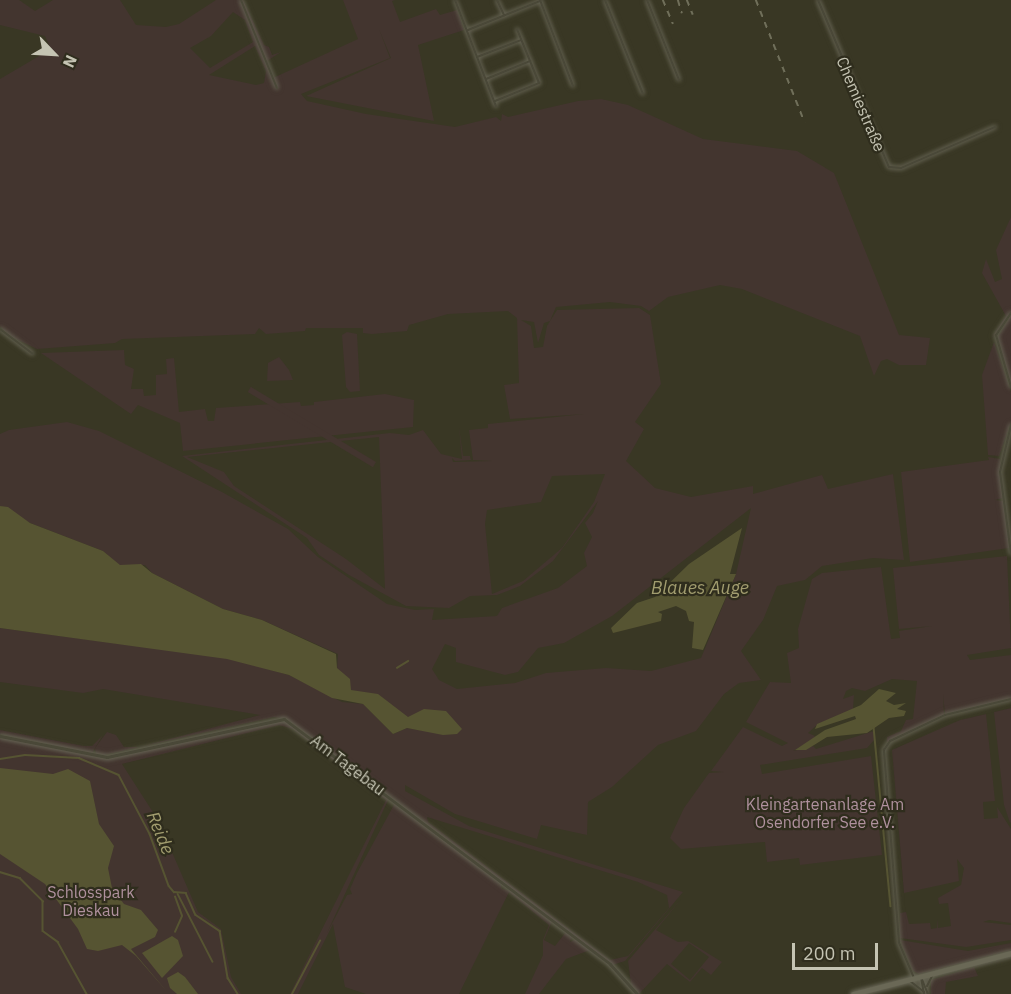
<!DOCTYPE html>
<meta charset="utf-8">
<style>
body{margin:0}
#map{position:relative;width:1011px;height:994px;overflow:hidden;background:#393724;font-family:"IBM Plex Sans",sans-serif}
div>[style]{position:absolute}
.green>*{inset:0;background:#43352f;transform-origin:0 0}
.water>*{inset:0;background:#565432}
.stream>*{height:1.5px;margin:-0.75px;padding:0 0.75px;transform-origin:0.75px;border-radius:0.75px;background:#565432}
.roads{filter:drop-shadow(0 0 2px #686656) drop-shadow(0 0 2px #686656)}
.minor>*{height:2px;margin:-1px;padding:0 1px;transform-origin:1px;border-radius:1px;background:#4a4838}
.tertiary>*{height:3px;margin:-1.5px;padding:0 1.5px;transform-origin:1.5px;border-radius:1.5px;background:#4a4838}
.primary>*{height:4.5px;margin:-2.25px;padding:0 2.25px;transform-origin:2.25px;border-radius:2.25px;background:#6a6856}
.rail>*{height:1.5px;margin-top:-0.75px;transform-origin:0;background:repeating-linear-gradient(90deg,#706f5a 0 6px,transparent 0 12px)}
span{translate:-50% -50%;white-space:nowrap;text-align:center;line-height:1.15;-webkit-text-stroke:4.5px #2f2d1d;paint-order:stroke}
.street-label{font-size:16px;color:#c5c4b3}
.park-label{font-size:16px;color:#b0919e}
.water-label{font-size:18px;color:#a29d6f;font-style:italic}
.north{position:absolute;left:24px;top:24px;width:60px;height:60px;-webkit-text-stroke:4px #2f2d1d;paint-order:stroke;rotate:115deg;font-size:16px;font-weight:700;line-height:24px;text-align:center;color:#c5c4b3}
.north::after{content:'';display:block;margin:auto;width:21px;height:27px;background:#c5c4b3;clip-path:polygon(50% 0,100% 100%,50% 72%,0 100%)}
.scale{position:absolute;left:792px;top:943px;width:86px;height:27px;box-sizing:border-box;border:3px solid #c5c4b3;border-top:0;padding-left:8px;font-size:18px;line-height:21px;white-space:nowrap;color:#c5c4b3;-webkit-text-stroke:4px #2f2d1d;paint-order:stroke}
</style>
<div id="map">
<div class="green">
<i style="clip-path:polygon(evenodd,0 0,19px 0,35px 11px,53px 0,120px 0,136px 25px,166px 27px,179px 24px,216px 0,243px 0,264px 45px,269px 47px,272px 55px,281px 52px,267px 61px,273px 78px,358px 39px,343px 0,395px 0,392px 1px,400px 22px,436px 9px,440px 15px,457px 10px,464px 30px,418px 45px,434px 121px,306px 96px,391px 58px,379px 29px,390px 58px,301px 94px,307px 101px,366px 114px,455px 127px,496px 117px,501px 121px,502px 114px,508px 117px,578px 101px,601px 99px,628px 105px,703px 139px,797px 151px,834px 173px,899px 335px,930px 338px,926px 365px,899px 365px,887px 359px,881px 361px,874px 376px,860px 336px,742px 289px,720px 285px,668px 297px,649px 311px,641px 306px,610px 302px,556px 307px,550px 321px,544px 323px,538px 343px,534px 322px,521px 320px,531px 326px,534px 348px,543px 347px,547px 326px,557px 310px,639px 308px,650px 315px,661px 384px,635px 422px,644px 429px,626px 461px,655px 488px,691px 497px,753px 486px,753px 494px,822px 475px,828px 489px,893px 474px,904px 560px,873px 558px,822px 566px,805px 580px,777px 586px,763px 620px,741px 651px,761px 680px,739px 683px,724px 694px,696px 731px,658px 745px,612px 787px,588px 802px,587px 835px,541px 825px,537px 839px,455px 814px,405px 785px,405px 791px,469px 826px,683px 892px,625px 961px,612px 965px,287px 719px,274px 717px,104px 755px,96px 754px,95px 748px,107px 732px,116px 735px,124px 747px,140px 747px,260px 715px,103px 689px,83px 693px,0 682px,0 628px,228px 658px,289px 675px,342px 702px,363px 704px,393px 734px,407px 728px,426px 731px,428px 711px,406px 719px,382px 698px,350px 690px,350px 680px,337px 670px,338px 654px,262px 620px,223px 609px,152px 573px,145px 565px,120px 566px,103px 551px,30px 523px,0 506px,0 434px,9px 430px,67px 422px,99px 431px,222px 492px,288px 529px,318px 557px,387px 604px,415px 610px,434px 609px,432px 620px,497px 616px,502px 608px,558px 588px,587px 566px,584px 553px,592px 537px,585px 523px,593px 513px,598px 501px,553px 561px,520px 586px,497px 595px,470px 596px,449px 608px,406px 606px,349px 575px,319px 555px,307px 538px,182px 456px,390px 433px,409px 435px,423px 430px,441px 454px,462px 459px,459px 427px,463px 456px,470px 456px,471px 460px,455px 461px,452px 458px,453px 462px,493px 461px,473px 460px,469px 430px,488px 428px,488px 424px,585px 414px,510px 419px,504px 385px,519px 383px,517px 318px,508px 311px,448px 314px,409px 325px,407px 331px,372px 334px,363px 333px,363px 328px,306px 328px,305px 331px,266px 334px,259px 328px,255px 334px,122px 339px,115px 343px,37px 349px,8px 335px,0 326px,0 79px,51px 49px,45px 36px,0 25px,0 0,233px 12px,245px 20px,253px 42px,210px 68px,190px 48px,211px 36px,233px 12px,0 0,255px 46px,266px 71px,264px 83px,256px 85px,209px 75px,255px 46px,0 0,379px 437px,385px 589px,346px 559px,234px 486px,224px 472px,187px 457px,379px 437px,0 0,605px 474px,594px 502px,562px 548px,523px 581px,492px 594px,485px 524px,487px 510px,541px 502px,552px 476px,605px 474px,0 0,751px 508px,736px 574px,701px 658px,651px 671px,606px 668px,546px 673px,515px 683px,457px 689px,439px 680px,432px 669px,445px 644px,456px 648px,456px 662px,505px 675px,518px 672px,538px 648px,564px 643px,612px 616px,751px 508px,0 0,427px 817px,638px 882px,667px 895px,669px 908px,628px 956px,610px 960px,428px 822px,427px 817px)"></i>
<i style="clip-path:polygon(1011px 217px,1011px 312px,990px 340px,1006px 316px,982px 273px,986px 259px,995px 282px,1002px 279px,996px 250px)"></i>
<i style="clip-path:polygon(1011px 315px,1011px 384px,998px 337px)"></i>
<i style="clip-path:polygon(347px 332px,357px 334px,360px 391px,350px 392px,346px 387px,342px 335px)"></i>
<i style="clip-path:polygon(994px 342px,1011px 392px,1011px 422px,999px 456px,988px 455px,982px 375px)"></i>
<i style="clip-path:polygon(124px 350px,125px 365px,134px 369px,131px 389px,143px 389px,144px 396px,156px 395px,156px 375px,167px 374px,166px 359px,174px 358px,179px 412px,205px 409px,208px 421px,214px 421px,216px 408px,300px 402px,301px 406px,314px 405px,314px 402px,385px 394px,414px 400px,413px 427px,183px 451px,180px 423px,138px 405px,131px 414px,41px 353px)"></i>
<i style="clip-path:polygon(279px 357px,289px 370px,293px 380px,267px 381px,268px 363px)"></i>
<i style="clip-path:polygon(988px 457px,1000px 459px,1003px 498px,995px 500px,1004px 501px,1009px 548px,910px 562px,901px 472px,989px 460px)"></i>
<i style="left:376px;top:462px;width:6px;height:146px;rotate:121deg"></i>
<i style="clip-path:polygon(1007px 556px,1011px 648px,967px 655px,970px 660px,1011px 655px,1011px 698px,945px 714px,943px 694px,944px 715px,887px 742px,887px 737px,901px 731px,906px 720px,913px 719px,917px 681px,892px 679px,865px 691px,852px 688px,846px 691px,843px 699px,854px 695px,853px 709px,818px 724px,808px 733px,815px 736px,813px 740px,793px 751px,813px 746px,816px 749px,874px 731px,875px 739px,867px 748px,760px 765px,762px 774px,871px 756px,882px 855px,800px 865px,799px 858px,767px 862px,765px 842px,681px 849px,670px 838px,684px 808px,709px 773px,724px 772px,711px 771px,743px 727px,782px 746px,788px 743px,746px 722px,770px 682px,791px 683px,787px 653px,799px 648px,798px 629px,812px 579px,822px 573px,881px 567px,891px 639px,900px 638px,899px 631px,932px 626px,899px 629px,893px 568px)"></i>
<i style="clip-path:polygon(1011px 708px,1011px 822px,1010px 823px,1004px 805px,994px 712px)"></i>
<i style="clip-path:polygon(986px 714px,995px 801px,983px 802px,984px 819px,998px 818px,997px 807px,1011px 829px,1011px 923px,989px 920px,983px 922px,1011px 925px,1011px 940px,966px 947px,900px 938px,900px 913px,906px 912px,909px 924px,930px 923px,931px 929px,937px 928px,937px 919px,938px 928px,951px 926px,948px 903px,939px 904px,938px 898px,961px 885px,964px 868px,957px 859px,959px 881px,904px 893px,892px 750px,960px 720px)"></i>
<i style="clip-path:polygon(278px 720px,287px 722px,389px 798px,327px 933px,347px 895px,352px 894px,350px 889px,357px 873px,395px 803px,500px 882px,502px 889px,512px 891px,552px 921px,544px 940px,555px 946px,566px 932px,572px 936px,570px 942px,576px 939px,590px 950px,566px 959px,539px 994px,525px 994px,543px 955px,543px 940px,549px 925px,509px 892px,459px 994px,366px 994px,345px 987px,333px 924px,298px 994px,290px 994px,386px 800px,293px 729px,279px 725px,122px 764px,158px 820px,198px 912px,221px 929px,231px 977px,241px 994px,0 994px,0 737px,111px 758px)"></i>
<i style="clip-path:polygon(0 730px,84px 746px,92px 746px,103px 735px,92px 753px,0 734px)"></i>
<i style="clip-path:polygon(evenodd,682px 898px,656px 930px,678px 942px,688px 941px,722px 962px,711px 975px,702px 968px,690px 982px,667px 964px,639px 994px,631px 984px,628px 961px,682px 898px,689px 943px,709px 957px,690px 980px,671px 964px,689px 943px)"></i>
<i style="clip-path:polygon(900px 940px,968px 951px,1011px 943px,1011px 950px,919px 974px,913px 971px)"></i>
<i style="clip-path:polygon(974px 967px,978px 976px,946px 982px,945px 994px,931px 994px,931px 980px)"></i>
</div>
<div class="water">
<i style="clip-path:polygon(0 506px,8px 507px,30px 523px,103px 551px,120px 565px,141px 564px,152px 573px,223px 609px,262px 620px,336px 654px,337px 668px,350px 679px,351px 690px,378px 694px,408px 717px,424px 709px,446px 711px,462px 729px,457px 734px,443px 735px,407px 728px,393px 734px,363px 704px,332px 698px,289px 675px,227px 659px,0 628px)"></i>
<i style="clip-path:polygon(742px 528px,730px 574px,736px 574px,703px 650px,692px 648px,694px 622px,689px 621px,686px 611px,676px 606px,658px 612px,662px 614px,661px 621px,613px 633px,611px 628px,637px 603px,655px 597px,689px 564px)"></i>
<i style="clip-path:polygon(879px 689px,896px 693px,886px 701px,894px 705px,906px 703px,897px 709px,906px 711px,904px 716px,889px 718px,867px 733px,827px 737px,806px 750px,795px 750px,825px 730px,856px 719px,855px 716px,815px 729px,817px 724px,861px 705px)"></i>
<i style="clip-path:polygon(0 768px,53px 774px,68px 769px,90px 781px,99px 824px,114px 846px,108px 868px,112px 888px,124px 904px,141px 910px,158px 930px,155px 937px,131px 949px,169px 994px,136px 956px,122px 945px,98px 951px,87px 949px,78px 929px,45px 884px,0 854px)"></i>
<i style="clip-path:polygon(172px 936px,178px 940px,183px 956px,162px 978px,142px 953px)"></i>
<i style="clip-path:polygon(178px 972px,185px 977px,198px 994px,177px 994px,170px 988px,167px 978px)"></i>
</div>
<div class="stream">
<i style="left:397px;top:668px;width:13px;rotate:-32deg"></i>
<i style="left:874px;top:727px;width:180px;rotate:84.6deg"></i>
<i style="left:0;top:759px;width:25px;rotate:-9deg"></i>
<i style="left:25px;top:755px;width:54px;rotate:3.2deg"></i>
<i style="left:79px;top:758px;width:43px;rotate:23deg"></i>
<i style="left:119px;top:775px;width:67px;rotate:62.3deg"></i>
<i style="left:150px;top:834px;width:55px;rotate:69.9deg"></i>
<i style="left:169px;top:886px;width:8px;rotate:50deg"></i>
<i style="left:174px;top:892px;width:12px;rotate:5deg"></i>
<i style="left:186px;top:893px;width:24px;rotate:66deg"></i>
<i style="left:196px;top:915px;width:29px;rotate:34deg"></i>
<i style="left:220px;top:931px;width:48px;rotate:80.3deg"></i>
<i style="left:228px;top:978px;width:19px;rotate:58deg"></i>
<i style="left:0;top:872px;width:21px;rotate:17deg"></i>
<i style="left:20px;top:878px;width:33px;rotate:45deg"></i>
<i style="left:43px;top:901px;width:30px;rotate:90deg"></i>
<i style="left:43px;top:931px;width:19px;rotate:36deg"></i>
<i style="left:58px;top:942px;width:60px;rotate:60.9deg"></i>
<i style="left:178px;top:894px;width:76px;rotate:62.8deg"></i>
<i style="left:175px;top:932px;width:17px;rotate:-66deg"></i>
<i style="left:182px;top:916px;width:20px;rotate:-110deg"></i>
<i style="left:292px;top:994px;width:60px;rotate:-62.2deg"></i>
</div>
<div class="roads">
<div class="minor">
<i style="left:241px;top:0;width:95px;rotate:67.8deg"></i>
<i style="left:455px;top:0;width:114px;rotate:68.9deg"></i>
<i style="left:497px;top:0;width:17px;rotate:65deg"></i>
<i style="left:540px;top:0;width:92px;rotate:69deg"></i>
<i style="left:605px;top:0;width:101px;rotate:68deg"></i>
<i style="left:647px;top:0;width:86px;rotate:68.2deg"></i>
<i style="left:818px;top:0;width:181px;rotate:67deg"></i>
<i style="left:889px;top:167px;width:12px;rotate:5deg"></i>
<i style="left:901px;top:168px;width:103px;rotate:-23.6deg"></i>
<i style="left:468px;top:30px;width:78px;rotate:-21.9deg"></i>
<i style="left:477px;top:57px;width:47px;rotate:-21.1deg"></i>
<i style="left:486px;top:79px;width:48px;rotate:-22.2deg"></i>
<i style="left:495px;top:101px;width:48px;rotate:-22.2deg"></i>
<i style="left:539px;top:83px;width:58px;rotate:-112.2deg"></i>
<i style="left:1011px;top:313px;width:27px;rotate:124deg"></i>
<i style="left:996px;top:335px;width:54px;rotate:73.9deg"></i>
<i style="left:0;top:329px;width:41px;rotate:37.1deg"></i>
<i style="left:1011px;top:425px;width:48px;rotate:103.2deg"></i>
<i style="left:1000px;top:472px;width:82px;rotate:82.3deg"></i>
<i style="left:921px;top:977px;width:18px;rotate:68deg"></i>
<i style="left:921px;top:977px;width:17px;rotate:80deg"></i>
<i style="left:914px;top:978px;width:39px;rotate:-113deg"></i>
<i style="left:899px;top:942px;width:193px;rotate:-94.5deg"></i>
<i style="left:884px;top:750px;width:11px;rotate:-56deg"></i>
<i style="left:890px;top:741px;width:61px;rotate:-25.3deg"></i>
<i style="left:945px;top:715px;width:68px;rotate:-13.6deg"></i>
<i style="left:910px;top:981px;width:18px;rotate:38deg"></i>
<i style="left:927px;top:986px;width:13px;rotate:-63deg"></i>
</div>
<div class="tertiary">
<i style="left:0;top:736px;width:109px;rotate:11.1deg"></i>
<i style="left:107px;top:757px;width:181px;rotate:-12.1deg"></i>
<i style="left:284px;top:719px;width:408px;rotate:36.9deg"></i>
<i style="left:610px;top:964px;width:40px;rotate:48deg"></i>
</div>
<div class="primary">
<i style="left:853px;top:994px;width:163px;rotate:-14.5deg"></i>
</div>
</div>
<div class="rail">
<i style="left:663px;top:0;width:26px;rotate:67deg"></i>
<i style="left:678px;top:0;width:14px;rotate:73deg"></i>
<i style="left:687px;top:0;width:16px;rotate:68deg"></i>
<i style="left:756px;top:0;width:132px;rotate:68.3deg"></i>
</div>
<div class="street-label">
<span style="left:861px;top:104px;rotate:67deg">Chemiestraße</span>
<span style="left:348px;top:765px;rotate:37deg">Am Tagebau</span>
</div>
<div class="park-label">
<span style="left:825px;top:813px">Kleingartenanlage Am<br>Osendorfer See e.V.</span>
<span style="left:91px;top:901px">Schlosspark<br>Dieskau</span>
</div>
<div class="water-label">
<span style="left:700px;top:588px">Blaues Auge</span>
<span style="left:160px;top:833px;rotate:67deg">Reide</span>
</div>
<div class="north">N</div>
<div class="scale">200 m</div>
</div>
